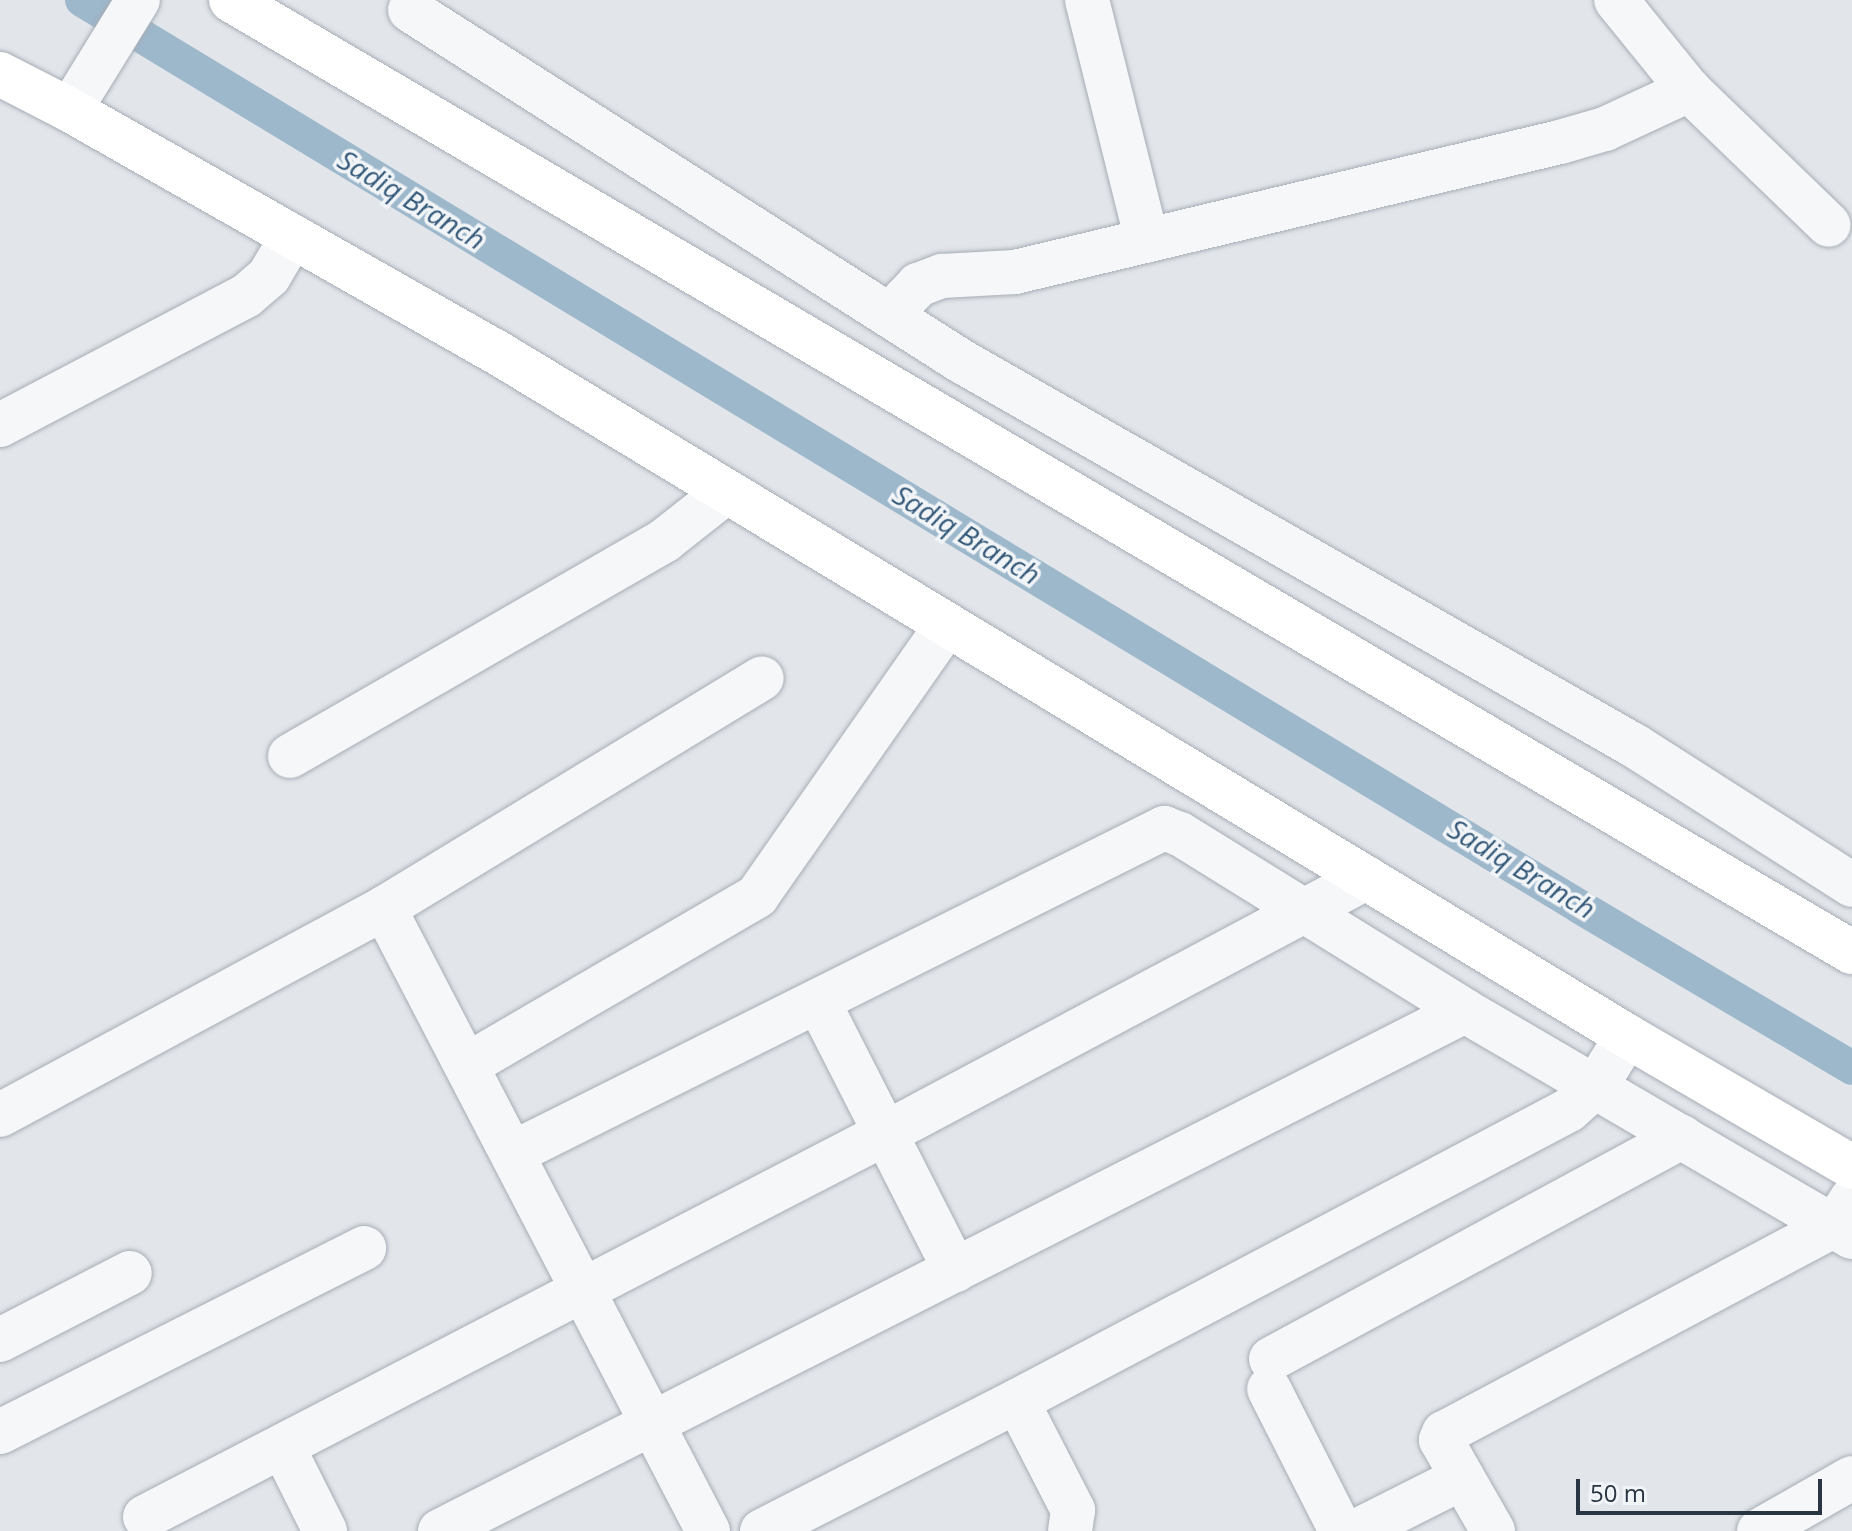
<!DOCTYPE html>
<style>
body{margin:0}
#map{position:relative;width:1852px;height:1531px;overflow:hidden;background:#e2e6eb;font-family:"Open Sans",sans-serif}
div>[style]{position:absolute}
.canal>*{height:34px;margin:-17px;padding:0 17px;transform-origin:17px;border-radius:17px;background:#9db7cb}
.roads{filter:drop-shadow(0 0 2px #a7adb5) drop-shadow(0 0 2px #a7adb5)}
.minor>*{height:44px;margin:-22px;padding:0 22px;transform-origin:22px;border-radius:22px;background:#f5f7f9}
.major>*{height:44px;margin:-22px;padding:0 22px;transform-origin:22px;border-radius:22px;background:#fff}
span{translate:-50% -50%;white-space:nowrap;text-align:center;line-height:1.15;-webkit-text-stroke:7px #f2f5f8;paint-order:stroke}
.water-label{font-size:28px;color:#335878;font-style:italic}
.scale{position:absolute;left:1576px;top:1479px;width:246px;height:36px;box-sizing:border-box;border:4px solid #2a3543;border-top:0;padding-left:10px;font-size:24px;line-height:28px;white-space:nowrap;color:#2a3543;-webkit-text-stroke:6px #f2f5f8;paint-order:stroke}
</style>
<div id="map">
<div class="canal">
<i style="left:82px;top:0;width:1751px;rotate:31.19deg"></i>
<i style="left:1580px;top:907px;width:316px;rotate:30.6deg"></i>
</div>
<div class="roads">
<div class="minor">
<i style="left:1087px;top:0;width:247px;rotate:76deg"></i>
<i style="left:1616px;top:0;width:116px;rotate:51deg"></i>
<i style="left:1689px;top:90px;width:194px;rotate:44deg"></i>
<i style="left:410px;top:10px;width:653px;rotate:32.5deg"></i>
<i style="left:961px;top:361px;width:776px;rotate:29.74deg"></i>
<i style="left:1635px;top:746px;width:258px;rotate:32.6deg"></i>
<i style="left:70px;top:110px;width:129px;rotate:-58.3deg"></i>
<i style="left:896px;top:318px;width:20px;rotate:-66deg"></i>
<i style="left:904px;top:300px;width:21px;rotate:-47deg"></i>
<i style="left:918px;top:285px;width:26px;rotate:-21deg"></i>
<i style="left:942px;top:276px;width:73px;rotate:-3.1deg"></i>
<i style="left:1015px;top:272px;width:560px;rotate:-13.42deg"></i>
<i style="left:1560px;top:142px;width:47px;rotate:-16.1deg"></i>
<i style="left:1605px;top:129px;width:93px;rotate:-24.9deg"></i>
<i style="left:0;top:425px;width:278px;rotate:-27.7deg"></i>
<i style="left:246px;top:296px;width:30px;rotate:-41deg"></i>
<i style="left:269px;top:276px;width:45px;rotate:-59.5deg"></i>
<i style="left:290px;top:756px;width:433px;rotate:-29.9deg"></i>
<i style="left:665px;top:540px;width:78px;rotate:-38.2deg"></i>
<i style="left:384px;top:908px;width:702px;rotate:62.52deg"></i>
<i style="left:819px;top:1003px;width:300px;rotate:63deg"></i>
<i style="left:467px;top:1065px;width:336px;rotate:-30.2deg"></i>
<i style="left:757px;top:896px;width:331px;rotate:-55deg"></i>
<i style="left:0;top:1115px;width:436px;rotate:-28.3deg"></i>
<i style="left:384px;top:908px;width:442px;rotate:-31.3deg"></i>
<i style="left:513px;top:1153px;width:728px;rotate:-26.53deg"></i>
<i style="left:1164px;top:828px;width:17px;rotate:21deg"></i>
<i style="left:1180px;top:834px;width:335px;rotate:31.8deg"></i>
<i style="left:1465px;top:1011px;width:448px;rotate:30.3deg"></i>
<i style="left:0;top:1340px;width:146px;rotate:-27.3deg"></i>
<i style="left:1271px;top:1359px;width:467px;rotate:-28.4deg"></i>
<i style="left:1269px;top:1389px;width:159px;rotate:63.1deg"></i>
<i style="left:1017px;top:1401px;width:123px;rotate:62.8deg"></i>
<i style="left:1073px;top:1510px;width:21px;rotate:98deg"></i>
<i style="left:0;top:1432px;width:408px;rotate:-26.8deg"></i>
<i style="left:283px;top:1447px;width:94px;rotate:63.4deg"></i>
<i style="left:145px;top:1517px;width:835px;rotate:-27.39deg"></i>
<i style="left:886px;top:1133px;width:544px;rotate:-27.98deg"></i>
<i style="left:440px;top:1531px;width:1149px;rotate:-26.9deg"></i>
<i style="left:762px;top:1531px;width:286px;rotate:-27deg"></i>
<i style="left:1017px;top:1401px;width:624px;rotate:-27.8deg"></i>
<i style="left:1569px;top:1110px;width:36px;rotate:-42deg"></i>
<i style="left:1596px;top:1086px;width:59px;rotate:-58.2deg"></i>
<i style="left:1357px;top:1531px;width:118px;rotate:-26.8deg"></i>
<i style="left:1493px;top:1531px;width:105px;rotate:-119.7deg"></i>
<i style="left:1441px;top:1440px;width:8px;rotate:-67deg"></i>
<i style="left:1444px;top:1433px;width:442px;rotate:-28deg"></i>
<i style="left:1834px;top:1226px;width:33px;rotate:-57deg"></i>
<i style="left:1759px;top:1531px;width:107px;rotate:-29.7deg"></i>
</div>
<div class="major">
<i style="left:231px;top:0;width:1880px;rotate:30.43deg"></i>
<i style="left:0;top:74px;width:79px;rotate:27.2deg"></i>
<i style="left:70px;top:110px;width:486px;rotate:29.6deg"></i>
<i style="left:493px;top:350px;width:1325px;rotate:31.17deg"></i>
<i style="left:1627px;top:1036px;width:260px;rotate:30.2deg"></i>
</div>
</div>
<div class="water-label">
<span style="left:412px;top:199px;rotate:31deg">Sadiq Branch</span>
<span style="left:967px;top:534px;rotate:31deg">Sadiq Branch</span>
<span style="left:1522px;top:868px;rotate:31deg">Sadiq Branch</span>
</div>
<div class="scale">50 m</div>
</div>
